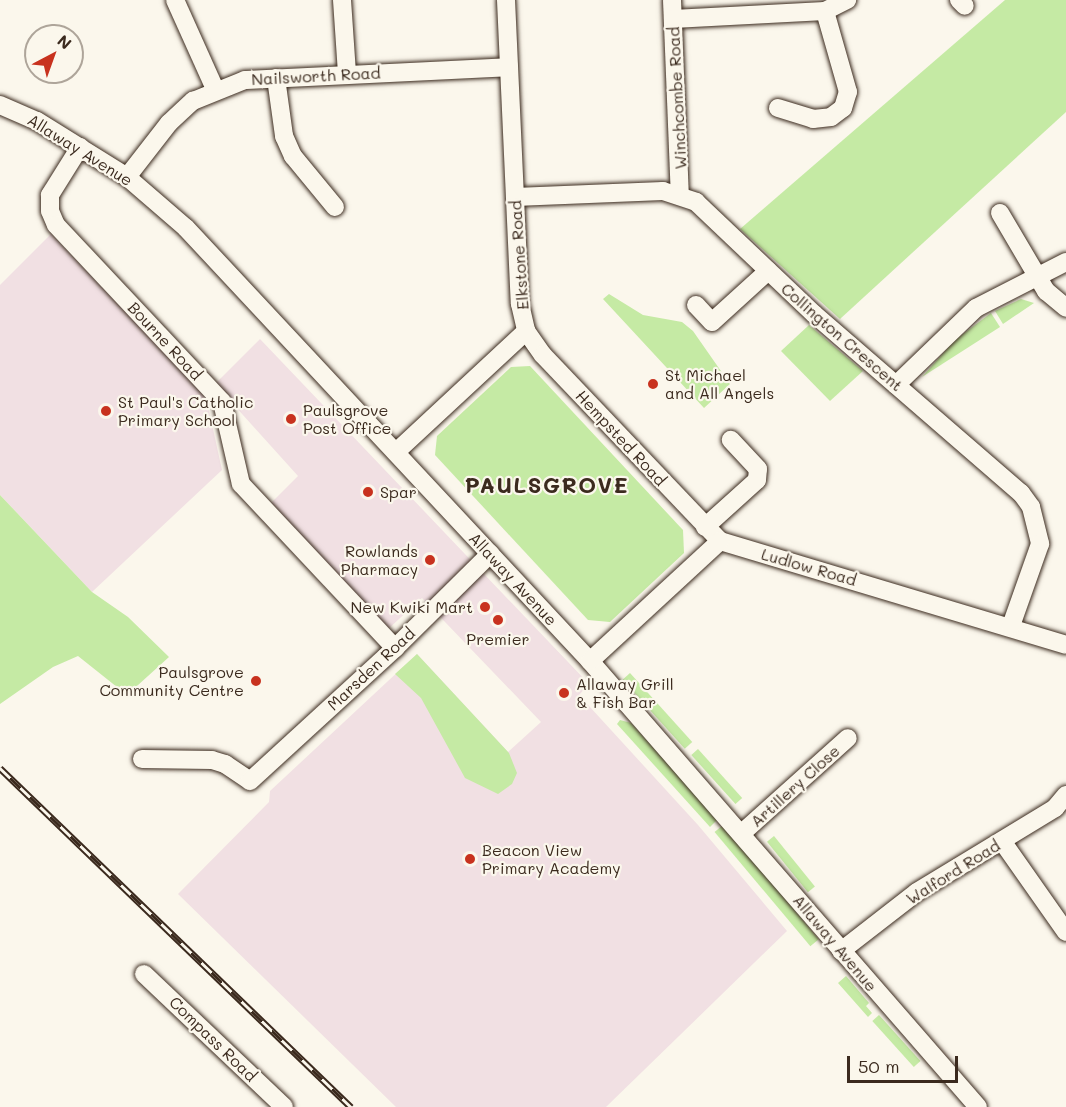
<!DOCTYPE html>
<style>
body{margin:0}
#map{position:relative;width:1066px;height:1107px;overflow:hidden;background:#fbf7ec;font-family:Mali,sans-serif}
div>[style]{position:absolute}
.built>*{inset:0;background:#f1e0e3}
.green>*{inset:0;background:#c5eaa4;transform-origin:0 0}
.roads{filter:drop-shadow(0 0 2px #3b2a1e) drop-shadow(0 0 2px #3b2a1e)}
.minor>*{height:18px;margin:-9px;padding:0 9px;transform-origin:9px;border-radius:9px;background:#fbf7ec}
.rail>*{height:7px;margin-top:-3.5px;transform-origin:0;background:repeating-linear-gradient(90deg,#fbf7ec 0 14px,#3b2a1e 0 28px);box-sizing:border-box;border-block:2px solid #3b2a1e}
.dots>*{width:16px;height:16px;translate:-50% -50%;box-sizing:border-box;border:3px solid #fbf7ec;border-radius:50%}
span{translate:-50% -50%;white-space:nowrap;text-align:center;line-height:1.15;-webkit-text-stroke:4.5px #fbf7ec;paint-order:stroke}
.street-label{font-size:16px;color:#3b2a1e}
.poi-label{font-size:16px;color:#3b2a1e}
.left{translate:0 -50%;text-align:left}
.right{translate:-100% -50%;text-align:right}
.district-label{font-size:22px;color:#3b2a1e;font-weight:700;letter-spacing:1.5px}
.north{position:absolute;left:24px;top:24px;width:60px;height:60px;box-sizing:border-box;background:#fbf7ec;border:2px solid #aea59a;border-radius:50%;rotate:41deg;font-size:16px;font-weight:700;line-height:24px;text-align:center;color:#3b2a1e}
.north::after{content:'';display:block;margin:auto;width:21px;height:27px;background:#c8321e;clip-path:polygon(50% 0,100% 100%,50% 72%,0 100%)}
.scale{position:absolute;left:847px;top:1056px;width:111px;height:27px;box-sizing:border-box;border:3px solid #3b2a1e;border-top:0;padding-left:8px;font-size:18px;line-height:21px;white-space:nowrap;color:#3b2a1e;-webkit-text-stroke:4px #fbf7ec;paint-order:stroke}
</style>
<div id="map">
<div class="built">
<i style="clip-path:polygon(51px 234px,206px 397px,222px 470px,92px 592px,0 495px,0 285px)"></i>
<i style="clip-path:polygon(260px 339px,589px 684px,579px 695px,698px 825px,787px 931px,606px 1107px,396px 1107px,178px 894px,269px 802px,270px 791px,417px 654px,508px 752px,541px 722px,422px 598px,387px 630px,271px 503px,298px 476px,215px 384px)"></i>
</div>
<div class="green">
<i style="clip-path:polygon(1005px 0,1066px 0,1066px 112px,840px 319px,740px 229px)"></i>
<i style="clip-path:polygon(609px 294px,643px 315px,682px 322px,693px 331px,730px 384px,704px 408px,603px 299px)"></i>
<i style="clip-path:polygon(1021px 299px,1034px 303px,1003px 324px,995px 311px)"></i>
<i style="clip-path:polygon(991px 313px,1000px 327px,922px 377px,955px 340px)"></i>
<i style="clip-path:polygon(809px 325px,863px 371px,830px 401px,781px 351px)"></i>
<i style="clip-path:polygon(530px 366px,683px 530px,684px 553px,610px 622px,588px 620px,435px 455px,437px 436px,511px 367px)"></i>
<i style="clip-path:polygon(0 495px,92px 592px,128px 617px,169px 657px,127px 695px,78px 656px,53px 667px,0 704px)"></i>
<i style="clip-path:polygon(417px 654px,509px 753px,517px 773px,512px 784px,498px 794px,465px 778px,421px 698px,395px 674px)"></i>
<i style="left:630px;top:673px;width:93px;height:10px;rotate:48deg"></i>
<i style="clip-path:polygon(620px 720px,631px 723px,718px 819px,710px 827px,617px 724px)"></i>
<i style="left:698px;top:749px;width:66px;height:9px;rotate:48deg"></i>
<i style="left:723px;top:825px;width:149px;height:11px;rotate:50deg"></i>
<i style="left:774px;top:836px;width:65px;height:9px;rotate:51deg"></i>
<i style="clip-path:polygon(846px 976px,869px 1003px,866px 1006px,872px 1013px,868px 1017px,838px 983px)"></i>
<i style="left:879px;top:1015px;width:62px;height:9px;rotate:48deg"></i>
</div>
<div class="roads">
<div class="minor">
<i style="left:175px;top:0;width:98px;rotate:65.8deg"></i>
<i style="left:342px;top:0;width:74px;rotate:86.1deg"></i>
<i style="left:506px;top:0;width:304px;rotate:87.4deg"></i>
<i style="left:520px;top:304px;width:28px;rotate:77deg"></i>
<i style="left:526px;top:331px;width:29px;rotate:55deg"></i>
<i style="left:543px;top:355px;width:257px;rotate:46.4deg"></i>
<i style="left:720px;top:541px;width:361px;rotate:16.7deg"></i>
<i style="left:672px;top:0;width:195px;rotate:87.7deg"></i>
<i style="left:959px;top:0;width:8px;rotate:45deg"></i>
<i style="left:673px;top:19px;width:152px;rotate:-3deg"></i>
<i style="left:825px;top:11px;width:25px;rotate:-27deg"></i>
<i style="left:276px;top:78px;width:59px;rotate:82.1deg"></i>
<i style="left:284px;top:136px;width:22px;rotate:66deg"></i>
<i style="left:293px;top:156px;width:66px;rotate:50.5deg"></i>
<i style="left:0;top:105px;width:40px;rotate:23.4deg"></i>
<i style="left:37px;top:121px;width:106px;rotate:31.9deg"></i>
<i style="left:127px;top:177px;width:78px;rotate:40.8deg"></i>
<i style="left:186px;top:228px;width:592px;rotate:46.98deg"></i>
<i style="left:590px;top:661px;width:591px;rotate:48.98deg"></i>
<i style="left:778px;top:108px;width:37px;rotate:17deg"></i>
<i style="left:813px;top:119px;width:18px;rotate:-6deg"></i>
<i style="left:831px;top:117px;width:15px;rotate:-37deg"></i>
<i style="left:843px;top:108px;width:17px;rotate:-73deg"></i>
<i style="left:848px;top:92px;width:84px;rotate:-105.9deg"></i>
<i style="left:80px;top:147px;width:57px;rotate:122deg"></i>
<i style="left:50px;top:195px;width:16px;rotate:90deg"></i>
<i style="left:50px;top:211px;width:15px;rotate:67deg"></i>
<i style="left:56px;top:225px;width:243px;rotate:46.8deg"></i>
<i style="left:222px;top:402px;width:84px;rotate:77deg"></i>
<i style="left:241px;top:484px;width:225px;rotate:46.8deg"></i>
<i style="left:127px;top:177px;width:68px;rotate:-52.1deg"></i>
<i style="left:169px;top:123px;width:33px;rotate:-43deg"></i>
<i style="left:193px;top:101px;width:56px;rotate:-22deg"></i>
<i style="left:245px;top:80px;width:264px;rotate:-2.8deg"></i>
<i style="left:515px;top:197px;width:148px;rotate:-2.3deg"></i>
<i style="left:663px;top:191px;width:35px;rotate:18deg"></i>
<i style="left:696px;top:202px;width:163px;rotate:43.5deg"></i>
<i style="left:814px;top:314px;width:274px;rotate:40.9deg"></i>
<i style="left:1021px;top:493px;width:17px;rotate:54deg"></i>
<i style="left:1031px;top:507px;width:38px;rotate:76deg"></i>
<i style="left:1040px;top:544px;width:87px;rotate:109.5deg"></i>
<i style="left:1000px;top:213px;width:91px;rotate:59.5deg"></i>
<i style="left:1046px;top:291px;width:26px;rotate:40deg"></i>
<i style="left:696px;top:305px;width:23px;rotate:47deg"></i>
<i style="left:712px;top:322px;width:76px;rotate:-42.3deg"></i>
<i style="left:896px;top:385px;width:111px;rotate:-43.9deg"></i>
<i style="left:976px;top:308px;width:101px;rotate:-27.1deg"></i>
<i style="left:396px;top:452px;width:178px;rotate:-42.9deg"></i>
<i style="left:705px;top:527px;width:70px;rotate:-42.1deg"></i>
<i style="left:757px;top:480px;width:11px;rotate:-85deg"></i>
<i style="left:758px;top:469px;width:40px;rotate:-133deg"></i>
<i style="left:590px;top:661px;width:177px;rotate:-42.7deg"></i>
<i style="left:142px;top:759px;width:70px;rotate:0.8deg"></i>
<i style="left:212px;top:760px;width:14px;rotate:17deg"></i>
<i style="left:225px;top:764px;width:30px;rotate:34deg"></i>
<i style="left:250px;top:781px;width:197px;rotate:-42.5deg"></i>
<i style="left:395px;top:648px;width:134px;rotate:-44.7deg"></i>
<i style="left:742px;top:833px;width:142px;rotate:-41.9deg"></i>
<i style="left:1002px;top:841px;width:111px;rotate:54.9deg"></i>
<i style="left:841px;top:951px;width:96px;rotate:-37.8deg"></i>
<i style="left:917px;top:892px;width:162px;rotate:-31.3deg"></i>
<i style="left:1055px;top:808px;width:17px;rotate:-50deg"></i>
<i style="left:144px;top:974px;width:193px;rotate:43.5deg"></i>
</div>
</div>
<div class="rail">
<i style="left:0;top:768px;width:488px;rotate:44deg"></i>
</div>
<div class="dots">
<i style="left:653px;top:384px;background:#c8321e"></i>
<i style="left:106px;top:411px;background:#c8321e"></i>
<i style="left:291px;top:419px;background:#c8321e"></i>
<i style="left:368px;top:492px;background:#c8321e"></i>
<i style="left:430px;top:560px;background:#c8321e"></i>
<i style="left:485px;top:607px;background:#c8321e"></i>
<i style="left:498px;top:620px;background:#c8321e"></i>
<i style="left:256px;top:681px;background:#c8321e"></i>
<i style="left:564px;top:693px;background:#c8321e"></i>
<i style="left:470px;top:859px;background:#c8321e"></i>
</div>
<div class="street-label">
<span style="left:316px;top:76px;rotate:-3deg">Nailsworth Road</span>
<span style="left:677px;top:98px;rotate:-93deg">Winchcombe Road</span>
<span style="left:80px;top:150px;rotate:32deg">Allaway Avenue</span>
<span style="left:519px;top:255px;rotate:-94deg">Elkstone Road</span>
<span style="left:842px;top:337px;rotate:41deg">Collington Crescent</span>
<span style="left:165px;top:341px;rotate:47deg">Bourne Road</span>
<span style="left:621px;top:438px;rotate:47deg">Hempsted Road</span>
<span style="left:809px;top:567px;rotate:16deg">Ludlow Road</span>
<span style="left:513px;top:579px;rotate:47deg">Allaway Avenue</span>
<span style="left:371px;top:669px;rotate:-43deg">Marsden Road</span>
<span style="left:795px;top:786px;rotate:-42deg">Artillery Close</span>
<span style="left:953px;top:872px;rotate:-32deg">Walford Road</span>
<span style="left:835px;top:943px;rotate:50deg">Allaway Avenue</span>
<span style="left:213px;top:1039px;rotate:44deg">Compass Road</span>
</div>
<div class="poi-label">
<span class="left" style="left:665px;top:384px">St Michael<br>and All Angels</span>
<span class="left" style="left:118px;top:411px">St Paul's Catholic<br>Primary School</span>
<span class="left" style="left:303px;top:419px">Paulsgrove<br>Post Office</span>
<span class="left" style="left:380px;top:492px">Spar</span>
<span class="right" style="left:418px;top:560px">Rowlands<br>Pharmacy</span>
<span class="right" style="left:473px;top:607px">New Kwiki Mart</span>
<span style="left:498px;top:639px">Premier</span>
<span class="right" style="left:244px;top:681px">Paulsgrove<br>Community Centre</span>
<span class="left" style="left:576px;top:693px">Allaway Grill<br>&amp; Fish Bar</span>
<span class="left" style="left:482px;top:859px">Beacon View<br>Primary Academy</span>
</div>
<div class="district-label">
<span style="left:547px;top:485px">PAULSGROVE</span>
</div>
<div class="north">N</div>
<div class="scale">50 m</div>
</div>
